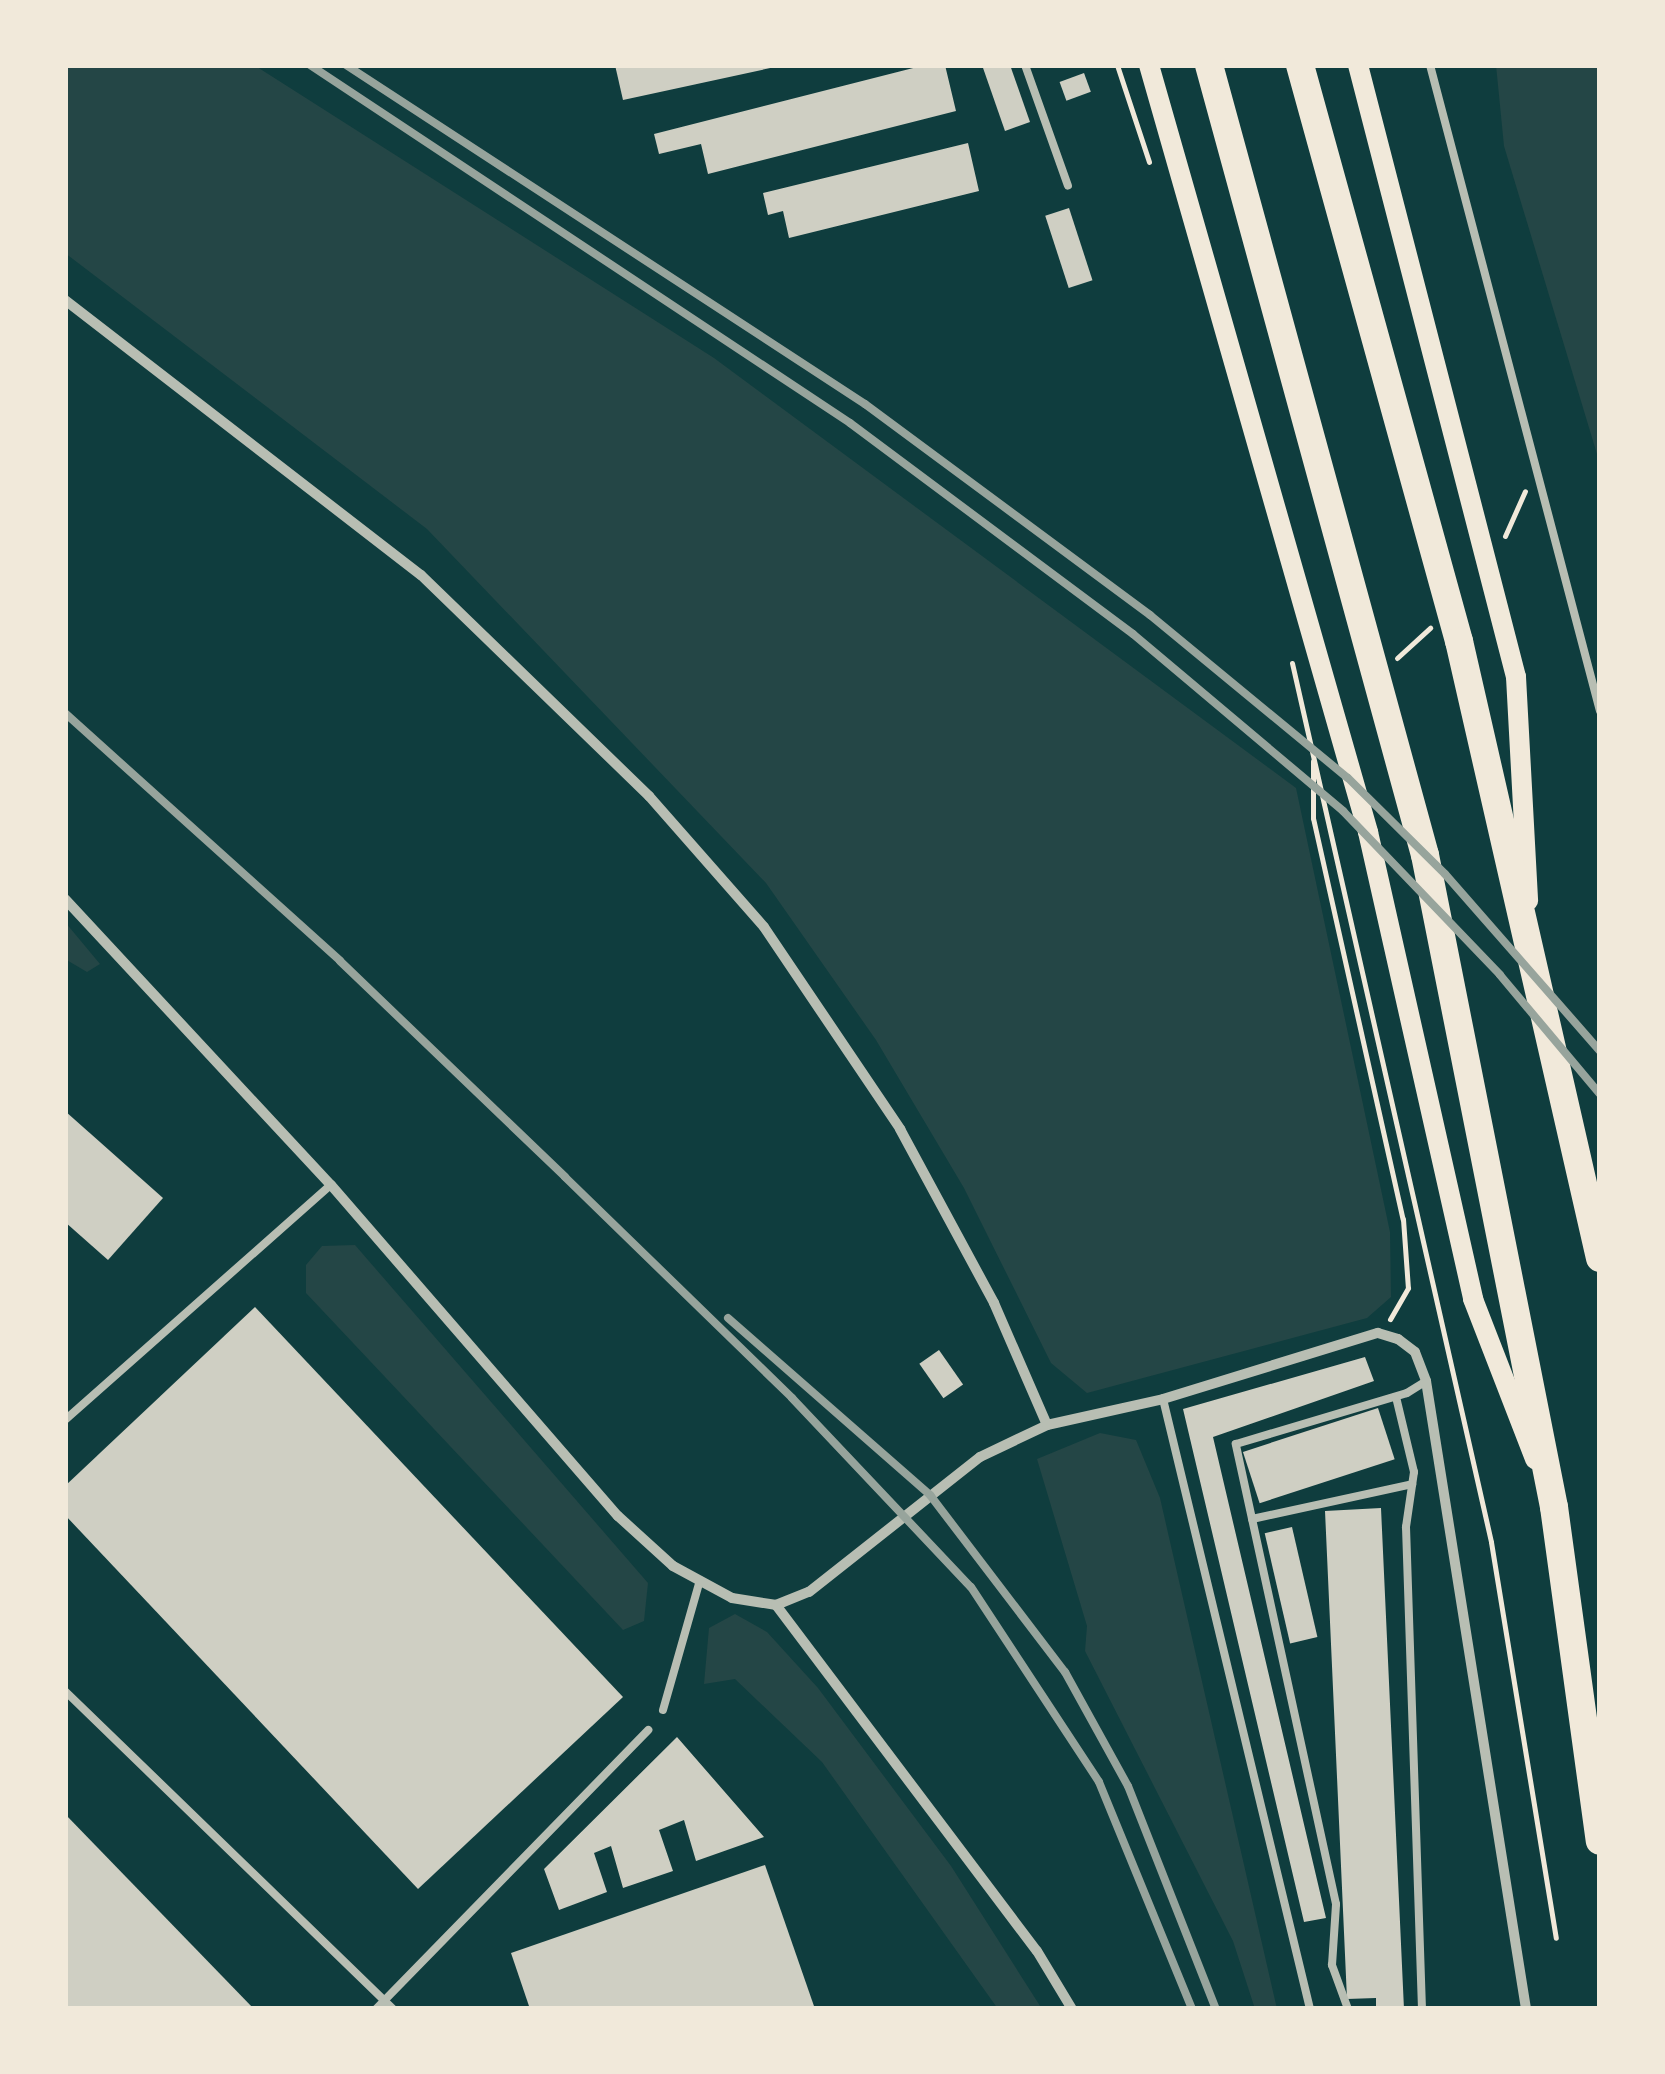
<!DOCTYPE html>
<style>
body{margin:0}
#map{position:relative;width:1665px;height:2074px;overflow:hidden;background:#0f3d3e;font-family:"Noto Serif",serif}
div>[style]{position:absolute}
.green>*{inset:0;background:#244646}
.building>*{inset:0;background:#cfcfc3;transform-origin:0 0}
.path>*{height:5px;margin:-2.5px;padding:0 2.5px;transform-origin:2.5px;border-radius:2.5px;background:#f1e9da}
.service>*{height:8px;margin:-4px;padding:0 4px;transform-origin:4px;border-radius:4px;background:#b8beb3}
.minor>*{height:10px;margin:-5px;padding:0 5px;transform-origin:5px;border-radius:5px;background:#b8beb3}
.secondary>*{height:20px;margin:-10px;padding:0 10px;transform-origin:10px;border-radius:10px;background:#f1e9da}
.motorway>*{height:28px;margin:-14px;padding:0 14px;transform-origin:14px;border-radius:14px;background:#f1e9da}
.rail>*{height:8px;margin:-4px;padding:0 4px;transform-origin:4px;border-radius:4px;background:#97a49c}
span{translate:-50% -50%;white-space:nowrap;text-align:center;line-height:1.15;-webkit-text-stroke:10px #f1e9da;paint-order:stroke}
.frame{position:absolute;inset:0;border:68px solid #f1e9da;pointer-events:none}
</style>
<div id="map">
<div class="green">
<i style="clip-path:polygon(65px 65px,254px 65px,714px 358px,1296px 788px,1390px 1232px,1391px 1297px,1367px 1318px,1087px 1393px,1051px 1363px,964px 1188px,876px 1040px,766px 883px,427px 529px,65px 253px)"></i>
<i style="clip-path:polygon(1496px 65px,1600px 65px,1600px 464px,1504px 146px)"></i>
<i style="clip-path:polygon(65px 922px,100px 964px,87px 972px,65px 959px)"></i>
<i style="clip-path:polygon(355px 1245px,648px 1583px,644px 1621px,623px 1630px,306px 1293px,306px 1265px,322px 1246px)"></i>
<i style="clip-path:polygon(1100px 1433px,1136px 1440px,1160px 1498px,1277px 2009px,1255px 2009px,1233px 1941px,1085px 1651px,1087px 1626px,1037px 1459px)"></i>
<i style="clip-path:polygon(735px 1614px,767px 1632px,818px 1688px,951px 1866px,1042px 2009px,998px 2009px,822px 1762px,735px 1679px,704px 1684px,709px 1628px)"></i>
</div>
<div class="building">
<i style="clip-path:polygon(615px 65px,775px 65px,775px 67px,623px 100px)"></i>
<i style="clip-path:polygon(925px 65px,945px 65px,956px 111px,708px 174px,701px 144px,659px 154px,654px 134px)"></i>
<i style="clip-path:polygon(982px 65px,1010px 65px,1030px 122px,1005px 131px)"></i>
<i style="left:1084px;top:73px;width:20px;height:26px;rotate:70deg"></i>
<i style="clip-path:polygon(968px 143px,979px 191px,789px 238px,783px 211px,768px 215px,763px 193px)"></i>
<i style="left:1069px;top:208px;width:76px;height:25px;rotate:72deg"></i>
<i style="clip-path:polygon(65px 1111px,163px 1198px,108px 1260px,65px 1222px)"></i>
<i style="clip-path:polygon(255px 1307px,623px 1697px,418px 1889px,65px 1515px,65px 1486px)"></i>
<i style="left:939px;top:1350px;width:42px;height:24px;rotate:55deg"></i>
<i style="clip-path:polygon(1365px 1357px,1374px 1381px,1213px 1437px,1326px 1918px,1304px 1922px,1183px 1409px)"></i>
<i style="left:1378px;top:1408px;width:54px;height:142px;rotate:72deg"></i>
<i style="clip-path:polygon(1381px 1508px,1404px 2009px,1376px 2009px,1376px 1998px,1347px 1999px,1325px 1511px)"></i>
<i style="left:1292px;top:1527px;width:113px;height:28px;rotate:77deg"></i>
<i style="clip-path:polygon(677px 1737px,764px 1837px,696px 1861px,684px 1820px,659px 1830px,673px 1871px,623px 1888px,611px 1846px,594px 1853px,607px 1892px,559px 1910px,544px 1869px)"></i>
<i style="clip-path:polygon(65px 1814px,254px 2009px,65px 2009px)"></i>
<i style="clip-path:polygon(765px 1865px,815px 2009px,530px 2009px,511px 1953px)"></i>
</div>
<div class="path">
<i style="left:1117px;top:65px;width:102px;rotate:71.7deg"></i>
<i style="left:1505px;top:536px;width:49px;rotate:-66deg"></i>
<i style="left:1397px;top:658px;width:45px;rotate:-42.3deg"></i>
<i style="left:1292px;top:663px;width:901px;rotate:77.24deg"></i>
<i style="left:1491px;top:1542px;width:401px;rotate:80.7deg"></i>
<i style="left:1313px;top:761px;width:57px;rotate:90deg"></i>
<i style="left:1313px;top:818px;width:411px;rotate:77.4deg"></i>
<i style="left:1403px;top:1219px;width:69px;rotate:85.9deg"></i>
<i style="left:1408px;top:1288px;width:36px;rotate:120deg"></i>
</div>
<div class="service">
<i style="left:1025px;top:65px;width:128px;rotate:70.4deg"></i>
<i style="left:1430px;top:65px;width:668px;rotate:75.26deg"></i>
<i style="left:1396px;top:1397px;width:77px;rotate:76.5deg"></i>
<i style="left:1414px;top:1472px;width:56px;rotate:98.3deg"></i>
<i style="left:1406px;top:1527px;width:482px;rotate:88.1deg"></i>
<i style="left:1163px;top:1399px;width:627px;rotate:76.45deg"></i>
<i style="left:65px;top:1420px;width:355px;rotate:-41.5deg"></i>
<i style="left:1252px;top:1519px;width:164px;rotate:-12.3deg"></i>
<i style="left:65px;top:1691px;width:457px;rotate:44.1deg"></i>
<i style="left:663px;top:1710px;width:135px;rotate:-74.1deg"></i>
<i style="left:376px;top:2009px;width:390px;rotate:-45.7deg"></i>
<i style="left:1348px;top:2009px;width:47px;rotate:-110deg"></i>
<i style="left:1332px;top:1965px;width:61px;rotate:-86.2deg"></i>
<i style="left:1336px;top:1904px;width:471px;rotate:-102.3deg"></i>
<i style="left:1236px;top:1444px;width:178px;rotate:-16.6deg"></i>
<i style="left:1407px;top:1393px;width:22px;rotate:-32deg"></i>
</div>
<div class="minor">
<i style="left:65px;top:300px;width:450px;rotate:37.7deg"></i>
<i style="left:421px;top:575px;width:318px;rotate:44.1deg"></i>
<i style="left:649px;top:796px;width:174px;rotate:48.7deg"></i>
<i style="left:764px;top:927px;width:244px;rotate:56deg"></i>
<i style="left:900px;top:1129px;width:198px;rotate:61.6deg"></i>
<i style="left:994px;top:1303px;width:133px;rotate:66.5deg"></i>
<i style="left:65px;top:899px;width:391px;rotate:47.1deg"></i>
<i style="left:331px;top:1185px;width:438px;rotate:49.1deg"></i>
<i style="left:618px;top:1516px;width:74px;rotate:42.3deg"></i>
<i style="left:673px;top:1566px;width:67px;rotate:28.5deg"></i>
<i style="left:732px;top:1598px;width:45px;rotate:9deg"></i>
<i style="left:776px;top:1605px;width:35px;rotate:-22deg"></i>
<i style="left:809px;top:1592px;width:218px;rotate:-38.3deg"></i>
<i style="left:980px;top:1457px;width:74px;rotate:-25.5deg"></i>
<i style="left:1047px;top:1425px;width:119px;rotate:-12.6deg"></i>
<i style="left:1163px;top:1399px;width:225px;rotate:-17.1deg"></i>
<i style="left:1378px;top:1333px;width:21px;rotate:17deg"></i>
<i style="left:1398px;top:1339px;width:21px;rotate:37deg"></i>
<i style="left:1415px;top:1352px;width:31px;rotate:69deg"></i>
<i style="left:1426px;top:1381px;width:636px;rotate:80.95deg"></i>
<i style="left:776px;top:1605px;width:433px;rotate:53deg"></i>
<i style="left:1037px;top:1951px;width:68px;rotate:58.9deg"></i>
</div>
<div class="secondary">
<i style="left:1149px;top:65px;width:798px;rotate:74.06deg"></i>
<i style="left:1368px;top:832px;width:479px;rotate:77.3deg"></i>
<i style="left:1473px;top:1299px;width:172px;rotate:68.8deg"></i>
<i style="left:1358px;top:65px;width:632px;rotate:75.52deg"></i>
<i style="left:1516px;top:677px;width:224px;rotate:86.9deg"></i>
</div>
<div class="motorway">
<i style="left:1209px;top:65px;width:819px;rotate:74.71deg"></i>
<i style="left:1425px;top:855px;width:665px;rotate:78.81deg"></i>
<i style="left:1554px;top:1507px;width:337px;rotate:82.2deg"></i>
<i style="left:1300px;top:65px;width:598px;rotate:74.57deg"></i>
<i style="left:1459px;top:641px;width:633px;rotate:77.13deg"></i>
</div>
<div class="rail">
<i style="left:310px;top:65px;width:648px;rotate:33.54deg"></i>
<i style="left:850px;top:423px;width:353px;rotate:36.7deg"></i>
<i style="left:1133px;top:634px;width:275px;rotate:40.1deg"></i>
<i style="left:1343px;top:811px;width:227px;rotate:46.2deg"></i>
<i style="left:1500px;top:975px;width:155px;rotate:50deg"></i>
<i style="left:346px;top:65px;width:620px;rotate:33.15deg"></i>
<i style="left:865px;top:404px;width:355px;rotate:36.5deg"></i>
<i style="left:1150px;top:615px;width:256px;rotate:39.5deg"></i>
<i style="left:1348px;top:778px;width:136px;rotate:44.7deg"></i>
<i style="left:1445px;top:874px;width:235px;rotate:48.8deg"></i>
<i style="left:65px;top:713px;width:370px;rotate:42deg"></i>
<i style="left:340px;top:961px;width:312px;rotate:43.8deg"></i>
<i style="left:565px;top:1177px;width:317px;rotate:44.2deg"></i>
<i style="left:792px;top:1398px;width:260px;rotate:46.6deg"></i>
<i style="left:971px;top:1587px;width:233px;rotate:56.7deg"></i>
<i style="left:1099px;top:1782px;width:245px;rotate:67.7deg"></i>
<i style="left:728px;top:1318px;width:269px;rotate:41.2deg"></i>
<i style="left:930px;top:1495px;width:223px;rotate:52.7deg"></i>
<i style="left:1065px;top:1672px;width:130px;rotate:61.1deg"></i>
<i style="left:1128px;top:1786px;width:240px;rotate:68.5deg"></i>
</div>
<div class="frame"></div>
</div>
